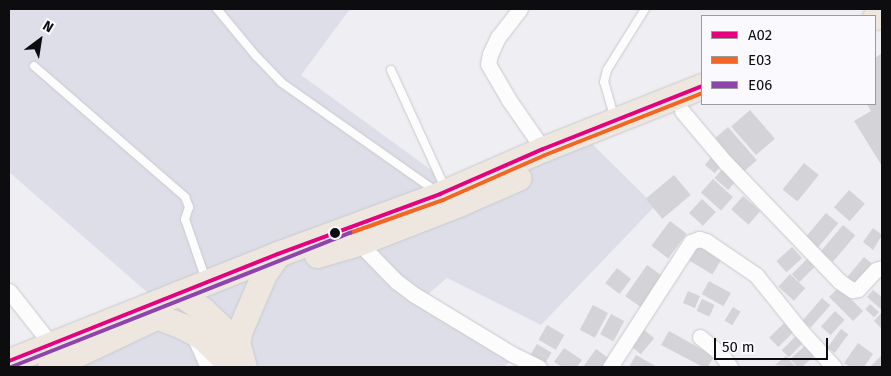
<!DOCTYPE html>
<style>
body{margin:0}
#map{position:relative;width:891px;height:376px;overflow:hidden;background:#eeeef3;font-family:"Fira Sans",sans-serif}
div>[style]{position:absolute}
.built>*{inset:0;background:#dedee9}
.building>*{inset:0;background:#d4d4d8;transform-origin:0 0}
.roads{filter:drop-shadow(0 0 1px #c9c9cd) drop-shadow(0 0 1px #c9c9cd)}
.service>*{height:8px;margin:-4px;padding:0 4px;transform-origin:4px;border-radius:4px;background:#fcfcfd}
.minor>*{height:15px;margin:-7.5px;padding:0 7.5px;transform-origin:7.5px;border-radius:7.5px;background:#fcfcfd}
.trunk>*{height:25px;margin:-12.5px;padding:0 12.5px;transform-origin:12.5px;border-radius:12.5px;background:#eee7e0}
.bus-1>*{height:4px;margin:-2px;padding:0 2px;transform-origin:2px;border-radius:2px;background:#e5007d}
.bus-2>*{height:4px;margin:-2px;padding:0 2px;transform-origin:2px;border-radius:2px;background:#f26522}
.bus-3>*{height:4px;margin:-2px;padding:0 2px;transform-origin:2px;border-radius:2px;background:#8e44ad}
.dots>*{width:14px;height:14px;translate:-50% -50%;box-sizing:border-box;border:2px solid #fafafe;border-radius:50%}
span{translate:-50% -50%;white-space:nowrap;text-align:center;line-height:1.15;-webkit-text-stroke:5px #fafafe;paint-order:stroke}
.frame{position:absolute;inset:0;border:10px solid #0d0d10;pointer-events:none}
.legend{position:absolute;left:701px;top:15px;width:175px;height:90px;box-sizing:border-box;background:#fafafe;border:1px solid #9b9b9f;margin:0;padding:6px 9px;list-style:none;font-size:15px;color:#0d0d10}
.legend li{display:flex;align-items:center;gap:10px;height:25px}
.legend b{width:25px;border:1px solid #9b9b9f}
.north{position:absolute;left:15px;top:15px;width:50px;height:50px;-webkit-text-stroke:4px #fafafe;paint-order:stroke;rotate:31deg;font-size:14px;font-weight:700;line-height:20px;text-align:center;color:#0d0d10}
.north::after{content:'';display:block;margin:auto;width:18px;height:22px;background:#0d0d10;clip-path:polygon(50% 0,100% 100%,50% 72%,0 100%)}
.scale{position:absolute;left:714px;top:338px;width:114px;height:22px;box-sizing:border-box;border:2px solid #0d0d10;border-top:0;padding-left:6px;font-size:15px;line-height:18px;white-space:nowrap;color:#0d0d10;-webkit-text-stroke:4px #fafafe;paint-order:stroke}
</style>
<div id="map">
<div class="built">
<i style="clip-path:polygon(9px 9px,350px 9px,301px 75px,445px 180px,579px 131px,655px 206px,541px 325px,447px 278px,421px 300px,510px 361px,504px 367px,9px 367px,156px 300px,9px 172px)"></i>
</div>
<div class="building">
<i style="clip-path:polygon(882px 53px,882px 166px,854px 121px,871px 111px,867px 104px,875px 104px,875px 58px)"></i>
<i style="left:750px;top:110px;width:38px;height:25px;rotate:49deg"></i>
<i style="left:728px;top:127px;width:44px;height:18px;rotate:49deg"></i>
<i style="left:713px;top:155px;width:13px;height:13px;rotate:39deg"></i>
<i style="left:804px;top:163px;width:19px;height:34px;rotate:39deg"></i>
<i style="left:725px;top:166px;width:18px;height:16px;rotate:41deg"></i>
<i style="left:674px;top:175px;width:26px;height:37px;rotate:50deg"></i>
<i style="left:713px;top:179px;width:27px;height:18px;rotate:42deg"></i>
<i style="left:849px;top:190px;width:21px;height:23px;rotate:41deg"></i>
<i style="left:743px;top:196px;width:23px;height:18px;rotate:41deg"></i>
<i style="left:702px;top:199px;width:19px;height:19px;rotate:43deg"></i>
<i style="left:826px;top:213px;width:16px;height:35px;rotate:40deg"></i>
<i style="left:670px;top:221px;width:21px;height:31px;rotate:37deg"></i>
<i style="left:843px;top:225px;width:16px;height:35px;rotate:40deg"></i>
<i style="clip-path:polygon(873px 228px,882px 235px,873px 250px,863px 242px)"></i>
<i style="left:698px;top:246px;width:27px;height:17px;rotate:31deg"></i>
<i style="left:792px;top:247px;width:15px;height:21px;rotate:48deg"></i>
<i style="left:864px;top:257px;width:16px;height:26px;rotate:40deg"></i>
<i style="left:808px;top:258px;width:11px;height:23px;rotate:45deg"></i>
<i style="left:647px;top:265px;width:19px;height:38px;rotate:35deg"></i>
<i style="left:617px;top:268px;width:18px;height:19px;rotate:38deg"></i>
<i style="left:790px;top:274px;width:21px;height:17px;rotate:43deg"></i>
<i style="left:709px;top:281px;width:25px;height:15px;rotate:29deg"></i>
<i style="left:839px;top:287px;width:34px;height:14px;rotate:45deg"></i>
<i style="clip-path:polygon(873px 290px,882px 297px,882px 310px,867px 297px)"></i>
<i style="left:688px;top:291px;width:13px;height:13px;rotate:23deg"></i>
<i style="left:822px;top:298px;width:11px;height:30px;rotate:41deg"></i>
<i style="left:702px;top:299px;width:14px;height:13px;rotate:25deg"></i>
<i style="left:870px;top:304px;width:12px;height:7px;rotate:42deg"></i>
<i style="left:593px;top:305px;width:17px;height:28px;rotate:28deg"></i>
<i style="left:733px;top:307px;width:9px;height:16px;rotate:32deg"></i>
<i style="left:835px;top:311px;width:13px;height:21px;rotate:42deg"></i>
<i style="clip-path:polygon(882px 312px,882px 329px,874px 321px)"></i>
<i style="left:611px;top:314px;width:15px;height:23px;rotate:28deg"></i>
<i style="left:784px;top:323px;width:13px;height:21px;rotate:45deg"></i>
<i style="left:547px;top:325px;width:20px;height:17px;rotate:30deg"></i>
<i style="left:642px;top:328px;width:16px;height:21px;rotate:40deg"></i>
<i style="left:841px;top:329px;width:9px;height:23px;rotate:36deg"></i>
<i style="clip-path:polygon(669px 331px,714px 356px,708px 367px,703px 367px,661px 345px)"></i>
<i style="left:798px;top:334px;width:10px;height:23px;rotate:45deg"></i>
<i style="clip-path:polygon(858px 343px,873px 354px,864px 367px,850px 367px,844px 363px)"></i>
<i style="left:537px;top:344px;width:17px;height:15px;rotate:31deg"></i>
<i style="clip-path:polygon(806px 345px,815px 355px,802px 367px,797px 367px,790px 359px)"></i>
<i style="clip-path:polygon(564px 348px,582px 360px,577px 367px,562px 367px,554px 362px)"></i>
<i style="clip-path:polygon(596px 349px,611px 360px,606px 367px,583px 367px)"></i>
<i style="clip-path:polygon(636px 355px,657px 367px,629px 367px)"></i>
<i style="clip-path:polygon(882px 355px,882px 367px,870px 367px)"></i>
<i style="clip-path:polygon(786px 356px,796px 367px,775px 365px)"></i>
</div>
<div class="roads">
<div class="service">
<i style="left:217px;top:9px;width:61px;rotate:50.3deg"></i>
<i style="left:256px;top:56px;width:37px;rotate:46deg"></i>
<i style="left:282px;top:83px;width:186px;rotate:35.1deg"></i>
<i style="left:34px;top:66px;width:200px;rotate:40.9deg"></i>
<i style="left:185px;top:197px;width:11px;rotate:68deg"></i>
<i style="left:189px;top:207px;width:13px;rotate:108deg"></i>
<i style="left:185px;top:219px;width:65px;rotate:71deg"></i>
<i style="left:391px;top:70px;width:130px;rotate:65.4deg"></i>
<i style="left:614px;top:116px;width:35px;rotate:-106deg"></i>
<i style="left:604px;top:82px;width:12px;rotate:-76deg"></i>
<i style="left:607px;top:70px;width:72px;rotate:-58.1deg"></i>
</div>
<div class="minor">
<i style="left:520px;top:9px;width:36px;rotate:128deg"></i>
<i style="left:498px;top:37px;width:19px;rotate:115deg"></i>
<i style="left:490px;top:54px;width:10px;rotate:101deg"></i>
<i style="left:488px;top:64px;width:42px;rotate:59.7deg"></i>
<i style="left:509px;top:100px;width:60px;rotate:55.2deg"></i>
<i style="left:682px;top:111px;width:67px;rotate:49.9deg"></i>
<i style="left:725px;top:162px;width:165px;rotate:46.2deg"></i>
<i style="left:839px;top:281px;width:16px;rotate:35deg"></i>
<i style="left:852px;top:290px;width:6px;rotate:-9deg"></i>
<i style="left:858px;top:289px;width:26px;rotate:-47deg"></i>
<i style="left:876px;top:270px;width:6px;rotate:-18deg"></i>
<i style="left:355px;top:239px;width:59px;rotate:45.7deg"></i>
<i style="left:396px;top:281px;width:21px;rotate:37deg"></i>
<i style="left:413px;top:294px;width:116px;rotate:31.2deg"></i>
<i style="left:512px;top:354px;width:30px;rotate:26deg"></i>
<i style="left:9px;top:291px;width:68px;rotate:51.6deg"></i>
<i style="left:194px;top:336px;width:34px;rotate:66deg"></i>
<i style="left:700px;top:337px;width:27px;rotate:39deg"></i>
<i style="left:721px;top:354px;width:16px;rotate:55deg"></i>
<i style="left:610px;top:367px;width:149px;rotate:-57.1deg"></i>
<i style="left:691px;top:242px;width:9px;rotate:-21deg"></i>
<i style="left:699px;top:239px;width:7px;rotate:16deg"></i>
<i style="left:706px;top:241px;width:60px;rotate:34.2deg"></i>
<i style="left:756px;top:275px;width:72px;rotate:51.2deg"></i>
<i style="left:801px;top:331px;width:49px;rotate:47.5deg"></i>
</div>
<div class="trunk">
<i style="left:875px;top:17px;width:8px;rotate:-23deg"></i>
<i style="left:317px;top:255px;width:43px;rotate:-16.3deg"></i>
<i style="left:358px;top:243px;width:105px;rotate:-21.2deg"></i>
<i style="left:456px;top:205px;width:68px;rotate:-23.5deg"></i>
<i style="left:179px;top:293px;width:29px;rotate:35deg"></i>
<i style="left:203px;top:310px;width:47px;rotate:43.3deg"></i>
<i style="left:156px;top:316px;width:28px;rotate:21deg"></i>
<i style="left:182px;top:326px;width:23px;rotate:29deg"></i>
<i style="left:202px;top:337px;width:43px;rotate:44.1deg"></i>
<i style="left:9px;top:361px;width:289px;rotate:-21.7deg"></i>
<i style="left:278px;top:254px;width:173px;rotate:-20.3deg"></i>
<i style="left:440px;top:194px;width:112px;rotate:-23.6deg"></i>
<i style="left:543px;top:149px;width:171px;rotate:-21.6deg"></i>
<i style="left:50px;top:367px;width:117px;rotate:-25.3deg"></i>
<i style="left:244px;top:367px;width:26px;rotate:-106deg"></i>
<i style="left:237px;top:342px;width:12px;rotate:-76deg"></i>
<i style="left:240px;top:330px;width:61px;rotate:-66.8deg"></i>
<i style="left:264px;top:274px;width:24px;rotate:-55deg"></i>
</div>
</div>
<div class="bus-1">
<i style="left:9px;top:361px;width:289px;rotate:-21.7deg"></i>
<i style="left:278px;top:254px;width:173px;rotate:-20.3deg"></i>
<i style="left:440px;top:194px;width:112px;rotate:-23.6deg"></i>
<i style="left:543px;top:149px;width:171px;rotate:-21.6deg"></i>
</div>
<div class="bus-2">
<i style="left:350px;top:233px;width:99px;rotate:-19.5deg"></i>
<i style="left:443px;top:200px;width:111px;rotate:-23.8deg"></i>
<i style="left:545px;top:155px;width:169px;rotate:-21.5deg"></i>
</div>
<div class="bus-3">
<i style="left:11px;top:367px;width:365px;rotate:-21.6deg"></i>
</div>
<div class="dots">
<i style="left:335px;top:233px;background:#0d0d10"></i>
</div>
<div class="frame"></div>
<ul class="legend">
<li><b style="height:6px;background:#e5007d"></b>A02</li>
<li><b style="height:6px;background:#f26522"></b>E03</li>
<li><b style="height:6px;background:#8e44ad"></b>E06</li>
</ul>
<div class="north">N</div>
<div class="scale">50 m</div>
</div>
